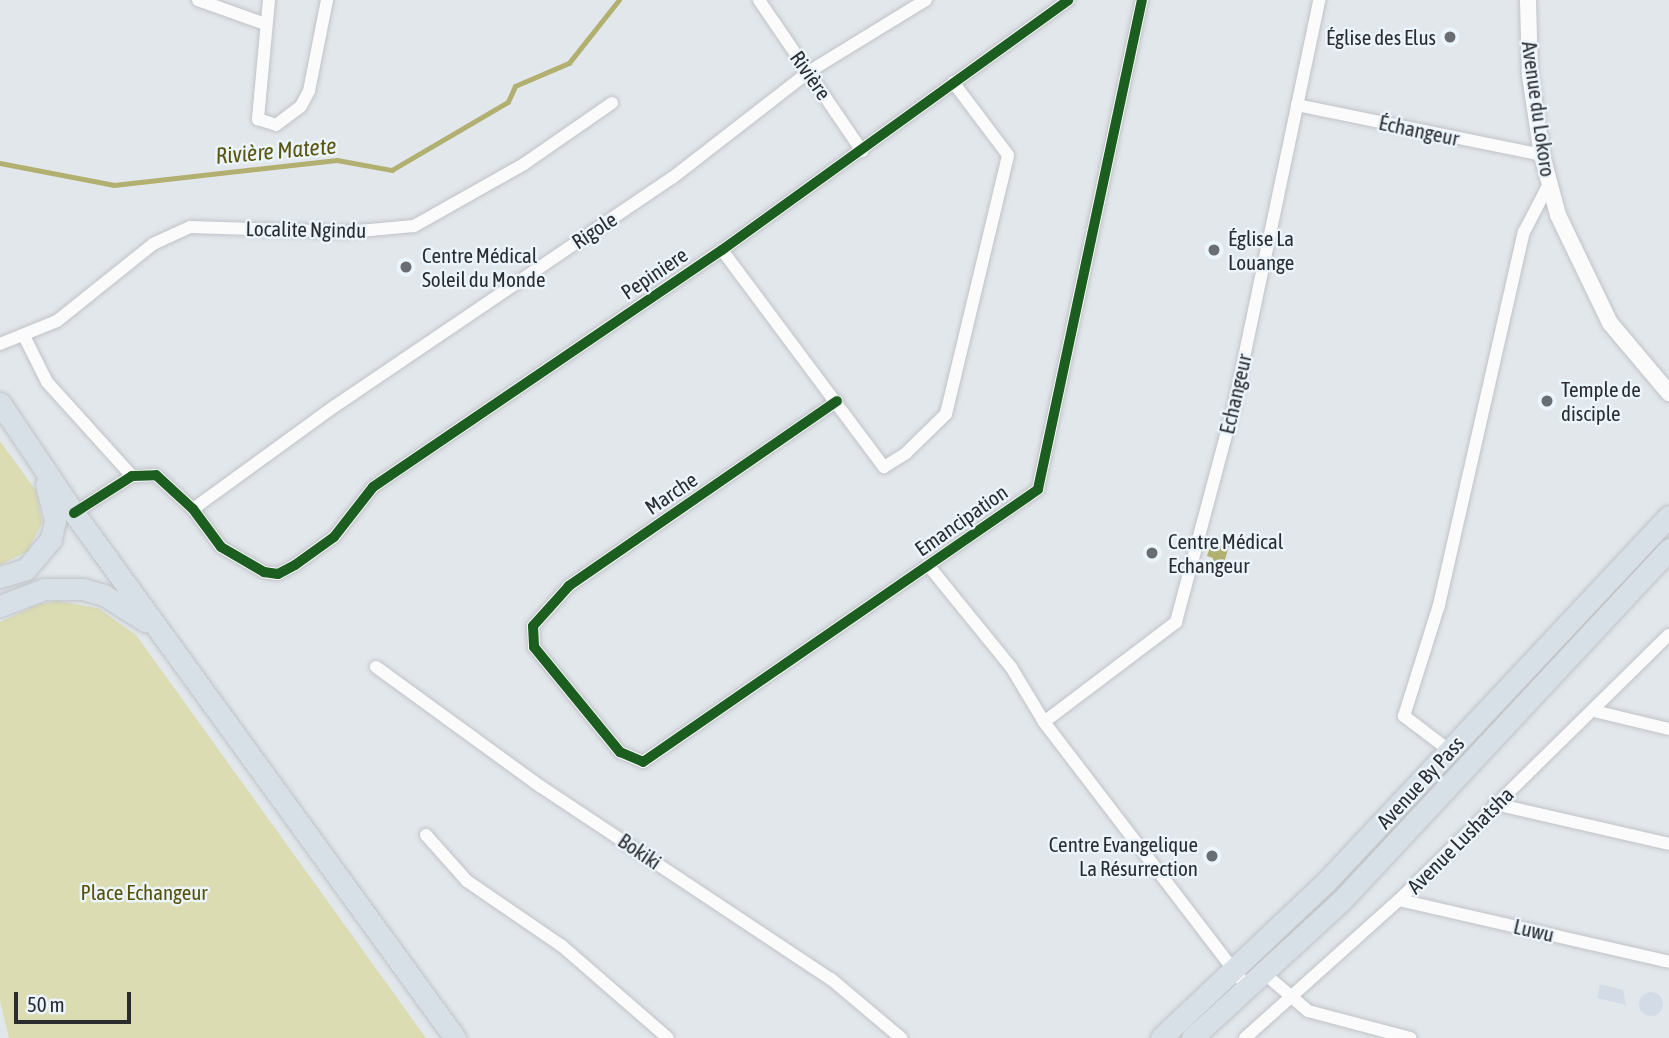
<!DOCTYPE html>
<meta charset="utf-8">
<style>
body{margin:0}
#map{position:relative;width:1669px;height:1038px;overflow:hidden;background:#e2e7ec;font-family:"Asap Condensed",sans-serif}
div>[style]{position:absolute}
.built>*{inset:0;background:#d3dce6}
.round{border-radius:50%}
.green>*{inset:0;background:#dbdcb2}
.water>*{inset:0;background:#b2b070}
.stream>*{height:4.5px;margin:-2.25px;padding:0 2.25px;transform-origin:2.25px;border-radius:2.25px;background:#b2b070}
.roads{filter:drop-shadow(0 0 2px #c0c3c7) drop-shadow(0 0 2px #c0c3c7)}
.minor>*{height:12px;margin:-6px;padding:0 6px;transform-origin:6px;border-radius:6px;background:#fbfbfc}
.tertiary>*{height:16px;margin:-8px;padding:0 8px;transform-origin:8px;border-radius:8px;background:#fbfbfc}
.trunk>*{height:21px;margin:-10.5px;padding:0 10.5px;transform-origin:10.5px;border-radius:10.5px;background:#d8e0e7}
.cycleway>*{height:10px;margin:-5px;padding:0 5px;transform-origin:5px;border-radius:5px;background:#1b5e20}
.dots>*{width:19px;height:19px;translate:-50% -50%;box-sizing:border-box;border:4px solid #ecf4fc;border-radius:50%}
span{translate:-50% -50%;white-space:nowrap;text-align:center;line-height:1.15;-webkit-text-stroke:5px #ecf4fc;paint-order:stroke}
.poi-label{font-size:21px;color:#2a2c30}
.right{translate:-100% -50%;text-align:right}
.left{translate:0 -50%;text-align:left}
.street-label{font-size:21px;color:#2a2c30}
.park-label{font-size:21px;color:#555208}
.water-label{font-size:23px;color:#5a5610;font-style:italic}
.scale{position:absolute;left:14px;top:992px;width:117px;height:32px;box-sizing:border-box;border:4px solid #2a2c30;border-top:0;padding-left:9px;font-size:21px;line-height:24px;white-space:nowrap;color:#2a2c30;-webkit-text-stroke:5px #ecf4fc;paint-order:stroke}
</style>
<div id="map">
<div class="built">
<i style="clip-path:polygon(1600px 984px,1623px 990px,1626px 1005px,1597px 998px)"></i>
<i class="round" style="left:1639px;top:992px;width:24px;height:24px"></i>
</div>
<div class="green">
<i style="clip-path:polygon(0 441px,37px 492px,42px 523px,28px 551px,0 565px)"></i>
<i style="clip-path:polygon(56px 601px,98px 608px,136px 635px,426px 1038px,9px 1038px,0 1001px,0 622px,37px 605px)"></i>
</div>
<div class="water">
<i style="clip-path:polygon(1229px 546px,1224px 563px,1213px 564px,1213px 558px,1207px 556px,1210px 547px)"></i>
</div>
<div class="stream">
<i style="left:0;top:163px;width:116px;rotate:10.9deg"></i>
<i style="left:114px;top:185px;width:224px;rotate:-6.4deg"></i>
<i style="left:337px;top:160px;width:56px;rotate:10.3deg"></i>
<i style="left:392px;top:170px;width:134px;rotate:-30.4deg"></i>
<i style="left:508px;top:102px;width:17px;rotate:-66deg"></i>
<i style="left:515px;top:86px;width:59px;rotate:-23.1deg"></i>
<i style="left:569px;top:63px;width:80px;rotate:-51.6deg"></i>
</div>
<div class="roads">
<div class="minor">
<i style="left:198px;top:0;width:71px;rotate:19.7deg"></i>
<i style="left:269px;top:0;width:120px;rotate:95.3deg"></i>
<i style="left:258px;top:119px;width:19px;rotate:18deg"></i>
<i style="left:276px;top:125px;width:31px;rotate:-37deg"></i>
<i style="left:301px;top:106px;width:17px;rotate:-62deg"></i>
<i style="left:309px;top:91px;width:93px;rotate:-78.8deg"></i>
<i style="left:759px;top:0;width:183px;rotate:55.7deg"></i>
<i style="left:1297px;top:105px;width:250px;rotate:11.5deg"></i>
<i style="left:722px;top:250px;width:271px;rotate:53.3deg"></i>
<i style="left:884px;top:467px;width:26px;rotate:-32deg"></i>
<i style="left:906px;top:453px;width:56px;rotate:-44.3deg"></i>
<i style="left:946px;top:414px;width:266px;rotate:-76.5deg"></i>
<i style="left:1008px;top:155px;width:91px;rotate:-127deg"></i>
<i style="left:24px;top:336px;width:51px;rotate:63.4deg"></i>
<i style="left:47px;top:382px;width:127px;rotate:47.9deg"></i>
<i style="left:0;top:344px;width:61px;rotate:-22deg"></i>
<i style="left:57px;top:321px;width:123px;rotate:-38.7deg"></i>
<i style="left:153px;top:244px;width:41px;rotate:-24.7deg"></i>
<i style="left:190px;top:227px;width:158px;rotate:1.8deg"></i>
<i style="left:348px;top:232px;width:66px;rotate:-5.2deg"></i>
<i style="left:414px;top:226px;width:126px;rotate:-29.4deg"></i>
<i style="left:524px;top:164px;width:107px;rotate:-34.7deg"></i>
<i style="left:837px;top:401px;width:326px;rotate:145.4deg"></i>
<i style="left:569px;top:586px;width:54px;rotate:132deg"></i>
<i style="left:533px;top:626px;width:21px;rotate:87deg"></i>
<i style="left:534px;top:647px;width:136px;rotate:50.7deg"></i>
<i style="left:620px;top:752px;width:25px;rotate:23deg"></i>
<i style="left:643px;top:762px;width:480px;rotate:-34.6deg"></i>
<i style="left:1038px;top:489px;width:500px;rotate:-78deg"></i>
<i style="left:193px;top:509px;width:175px;rotate:-36deg"></i>
<i style="left:335px;top:406px;width:407px;rotate:-34.1deg"></i>
<i style="left:672px;top:178px;width:175px;rotate:-37.8deg"></i>
<i style="left:810px;top:71px;width:136px;rotate:-31.5deg"></i>
<i style="left:74px;top:513px;width:69px;rotate:-32.5deg"></i>
<i style="left:132px;top:476px;width:24px;rotate:-2deg"></i>
<i style="left:156px;top:475px;width:50px;rotate:42.6deg"></i>
<i style="left:193px;top:509px;width:47px;rotate:53.6deg"></i>
<i style="left:221px;top:547px;width:50px;rotate:30.2deg"></i>
<i style="left:264px;top:572px;width:14px;rotate:8deg"></i>
<i style="left:278px;top:574px;width:19px;rotate:-28deg"></i>
<i style="left:295px;top:565px;width:48px;rotate:-35.7deg"></i>
<i style="left:334px;top:537px;width:63px;rotate:-52deg"></i>
<i style="left:373px;top:487px;width:422px;rotate:-34.2deg"></i>
<i style="left:722px;top:250px;width:427px;rotate:-35.8deg"></i>
<i style="left:928px;top:565px;width:132px;rotate:50.9deg"></i>
<i style="left:1011px;top:667px;width:64px;rotate:59deg"></i>
<i style="left:1044px;top:722px;width:336px;rotate:52.6deg"></i>
<i style="left:376px;top:667px;width:203px;rotate:36deg"></i>
<i style="left:540px;top:786px;width:349px;rotate:33.6deg"></i>
<i style="left:831px;top:979px;width:92px;rotate:40.1deg"></i>
<i style="left:1594px;top:711px;width:77px;rotate:13.5deg"></i>
<i style="left:1044px;top:722px;width:166px;rotate:-37.1deg"></i>
<i style="left:1176px;top:622px;width:225px;rotate:-75deg"></i>
<i style="left:1234px;top:405px;width:414px;rotate:-78.1deg"></i>
<i style="left:1450px;top:751px;width:58px;rotate:-142.7deg"></i>
<i style="left:1404px;top:716px;width:116px;rotate:-72.5deg"></i>
<i style="left:1439px;top:605px;width:383px;rotate:-77.2deg"></i>
<i style="left:1524px;top:232px;width:54px;rotate:-62.5deg"></i>
<i style="left:1495px;top:804px;width:179px;rotate:12.9deg"></i>
<i style="left:426px;top:835px;width:62px;rotate:48.3deg"></i>
<i style="left:467px;top:881px;width:115px;rotate:34.4deg"></i>
<i style="left:562px;top:946px;width:140px;rotate:41deg"></i>
<i style="left:1399px;top:900px;width:277px;rotate:12.9deg"></i>
<i style="left:1265px;top:974px;width:57px;rotate:40.7deg"></i>
<i style="left:1308px;top:1011px;width:106px;rotate:14.8deg"></i>
<i style="left:1245px;top:1038px;width:207px;rotate:-41.9deg"></i>
<i style="left:1399px;top:900px;width:378px;rotate:-44.5deg"></i>
</div>
<div class="tertiary">
<i style="left:1528px;top:0;width:75px;rotate:88.5deg"></i>
<i style="left:1530px;top:75px;width:81px;rotate:81.5deg"></i>
<i style="left:1542px;top:155px;width:62px;rotate:75.1deg"></i>
<i style="left:1558px;top:215px;width:120px;rotate:64.3deg"></i>
<i style="left:1610px;top:323px;width:92px;rotate:49.9deg"></i>
</div>
<div class="trunk">
<i style="left:0;top:403px;width:133px;rotate:56.1deg"></i>
<i style="left:74px;top:513px;width:649px;rotate:54.03deg"></i>
<i style="left:0;top:577px;width:27px;rotate:-17deg"></i>
<i style="left:26px;top:569px;width:39px;rotate:-50deg"></i>
<i style="left:51px;top:539px;width:19px;rotate:-78deg"></i>
<i style="left:55px;top:520px;width:37px;rotate:-104deg"></i>
<i style="left:0;top:606px;width:47px;rotate:-21.1deg"></i>
<i style="left:44px;top:589px;width:39px"></i>
<i style="left:83px;top:589px;width:22px;rotate:16deg"></i>
<i style="left:104px;top:595px;width:49px;rotate:32.4deg"></i>
<i style="left:1161px;top:1038px;width:226px;rotate:-43.4deg"></i>
<i style="left:1325px;top:883px;width:503px;rotate:-46.85deg"></i>
<i style="left:1192px;top:1038px;width:204px;rotate:-42.6deg"></i>
<i style="left:1342px;top:900px;width:480px;rotate:-47deg"></i>
</div>
</div>
<div class="cycleway">
<i style="left:837px;top:401px;width:326px;rotate:145.4deg"></i>
<i style="left:569px;top:586px;width:54px;rotate:132deg"></i>
<i style="left:533px;top:626px;width:21px;rotate:87deg"></i>
<i style="left:534px;top:647px;width:136px;rotate:50.7deg"></i>
<i style="left:620px;top:752px;width:25px;rotate:23deg"></i>
<i style="left:643px;top:762px;width:480px;rotate:-34.6deg"></i>
<i style="left:1038px;top:489px;width:500px;rotate:-78deg"></i>
<i style="left:74px;top:513px;width:69px;rotate:-32.5deg"></i>
<i style="left:132px;top:476px;width:24px;rotate:-2deg"></i>
<i style="left:156px;top:475px;width:50px;rotate:42.6deg"></i>
<i style="left:193px;top:509px;width:47px;rotate:53.6deg"></i>
<i style="left:221px;top:547px;width:50px;rotate:30.2deg"></i>
<i style="left:264px;top:572px;width:14px;rotate:8deg"></i>
<i style="left:278px;top:574px;width:19px;rotate:-28deg"></i>
<i style="left:295px;top:565px;width:48px;rotate:-35.7deg"></i>
<i style="left:334px;top:537px;width:63px;rotate:-52deg"></i>
<i style="left:373px;top:487px;width:422px;rotate:-34.2deg"></i>
<i style="left:722px;top:250px;width:427px;rotate:-35.8deg"></i>
</div>
<div class="dots">
<i style="left:1450px;top:37px;background:#6a6d72"></i>
<i style="left:1214px;top:250px;background:#6a6d72"></i>
<i style="left:406px;top:267px;background:#6a6d72"></i>
<i style="left:1547px;top:401px;background:#6a6d72"></i>
<i style="left:1152px;top:553px;background:#6a6d72"></i>
<i style="left:1212px;top:856px;background:#6a6d72"></i>
</div>
<div class="poi-label">
<span class="right" style="left:1436px;top:37px">Église des Elus</span>
<span class="left" style="left:1228px;top:250px">Église La<br>Louange</span>
<span class="left" style="left:422px;top:267px">Centre Médical<br>Soleil du Monde</span>
<span class="left" style="left:1561px;top:401px">Temple de<br>disciple</span>
<span class="left" style="left:1168px;top:553px">Centre Médical<br>Echangeur</span>
<span class="right" style="left:1198px;top:856px">Centre Evangelique<br>La Résurrection</span>
</div>
<div class="street-label">
<span style="left:811px;top:75px;rotate:55deg">Rivière</span>
<span style="left:1539px;top:109px;rotate:82deg">Avenue du Lokoro</span>
<span style="left:1419px;top:130px;rotate:12deg">Échangeur</span>
<span style="left:306px;top:229px;rotate:1deg">Localite Ngindu</span>
<span style="left:594px;top:230px;rotate:-33deg">Rigole</span>
<span style="left:654px;top:273px;rotate:-34deg">Pepiniere</span>
<span style="left:1235px;top:394px;rotate:-77deg">Echangeur</span>
<span style="left:671px;top:493px;rotate:-34deg">Marche</span>
<span style="left:961px;top:520px;rotate:-35deg">Emancipation</span>
<span style="left:1420px;top:782px;rotate:-47deg">Avenue By Pass</span>
<span style="left:1460px;top:840px;rotate:-45deg">Avenue Lushatsha</span>
<span style="left:640px;top:851px;rotate:34deg">Bokiki</span>
<span style="left:1534px;top:930px;rotate:13deg">Luwu</span>
</div>
<div class="park-label">
<span style="left:144px;top:892px">Place Echangeur</span>
</div>
<div class="water-label">
<span style="left:276px;top:151px;rotate:-5deg">Rivière Matete</span>
</div>
<div class="scale">50 m</div>
</div>
